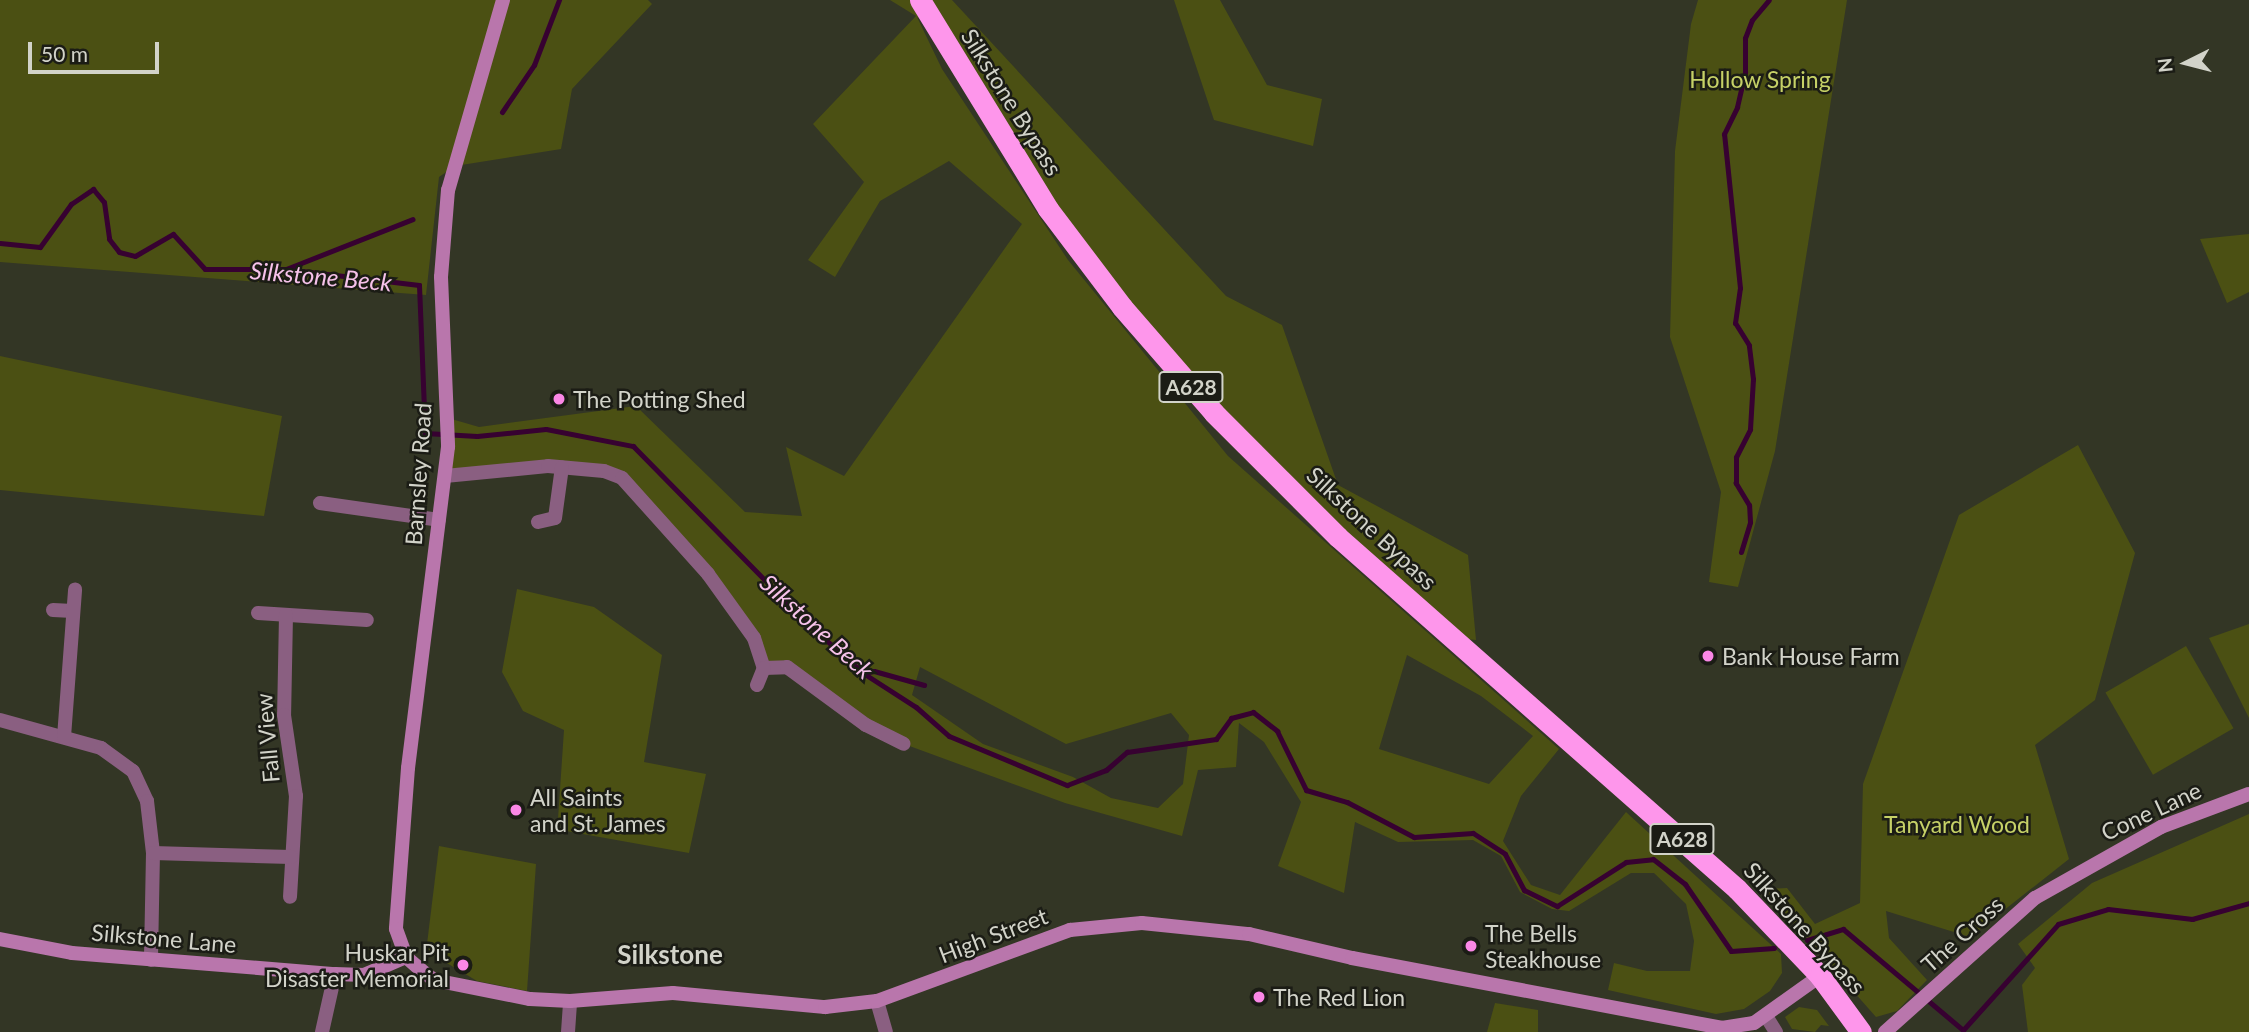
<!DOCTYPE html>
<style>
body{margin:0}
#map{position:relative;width:2249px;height:1032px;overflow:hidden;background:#333625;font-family:Lato,sans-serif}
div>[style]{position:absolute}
.green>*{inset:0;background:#4b5013;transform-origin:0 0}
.stream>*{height:5px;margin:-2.5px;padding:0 2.5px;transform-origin:2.5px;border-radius:2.5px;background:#370131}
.street>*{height:14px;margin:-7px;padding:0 7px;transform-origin:7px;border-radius:7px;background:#8a5f81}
.secondary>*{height:14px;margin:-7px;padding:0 7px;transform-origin:7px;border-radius:7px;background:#b976ac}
.highway>*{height:21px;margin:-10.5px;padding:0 10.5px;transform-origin:10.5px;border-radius:10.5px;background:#fe96eb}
.dots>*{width:19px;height:19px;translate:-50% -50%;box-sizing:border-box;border:4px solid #1b1c15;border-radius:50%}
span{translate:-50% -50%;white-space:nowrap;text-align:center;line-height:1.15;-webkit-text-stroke:5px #1b1c15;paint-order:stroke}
.shield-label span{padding:2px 5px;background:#1b1c15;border:2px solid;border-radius:5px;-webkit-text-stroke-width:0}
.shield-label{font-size:21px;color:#d2d3c9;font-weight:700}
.park-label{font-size:23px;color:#c6d167}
.street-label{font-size:23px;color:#d2d3c9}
.poi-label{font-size:23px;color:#d2d3c9}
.left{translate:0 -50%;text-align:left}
.right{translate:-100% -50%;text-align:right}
.water-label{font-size:24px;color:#f6c2ea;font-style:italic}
.quarter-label{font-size:26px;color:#d2d3c9;font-weight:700}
.north{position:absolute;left:2151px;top:28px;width:70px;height:70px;-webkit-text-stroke:5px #1b1c15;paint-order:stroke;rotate:264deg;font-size:19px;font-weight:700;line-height:28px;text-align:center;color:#d2d3c9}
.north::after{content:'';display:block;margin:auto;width:24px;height:32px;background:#d2d3c9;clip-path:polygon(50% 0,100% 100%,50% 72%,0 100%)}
.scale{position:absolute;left:28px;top:42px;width:131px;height:32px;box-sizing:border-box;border:4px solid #d2d3c9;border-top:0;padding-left:9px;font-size:21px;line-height:24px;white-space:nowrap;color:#d2d3c9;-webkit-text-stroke:5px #1b1c15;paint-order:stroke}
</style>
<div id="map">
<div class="green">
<i style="clip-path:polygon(0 0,648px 0,652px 4px,572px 89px,561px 149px,455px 166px,439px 177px,426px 295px,0 262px)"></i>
<i style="clip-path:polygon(evenodd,890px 0,952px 0,1226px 296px,1282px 325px,1338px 485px,1468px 555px,1476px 640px,1467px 639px,1342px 528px,1221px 409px,1126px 299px,1050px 196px,944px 31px,917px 17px,942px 69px,1068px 260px,1228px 456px,1559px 749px,1521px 796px,1503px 841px,1531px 885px,1560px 895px,1626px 812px,1781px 954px,1782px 973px,1770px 991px,1744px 1009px,1716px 1014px,1608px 990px,1614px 963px,1647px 971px,1690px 971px,1694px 941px,1686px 904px,1654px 873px,1631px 873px,1569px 911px,1552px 909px,1520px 892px,1501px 856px,1473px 840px,1398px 842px,1355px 822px,1344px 893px,1278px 866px,1301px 802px,1264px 742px,1239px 723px,1236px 767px,1198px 770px,1182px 836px,1065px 803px,904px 744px,787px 667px,764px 668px,754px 638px,622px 478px,604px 471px,445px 476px,448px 418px,479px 427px,636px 406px,745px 512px,802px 516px,786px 447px,844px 476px,1022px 224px,949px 161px,880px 201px,835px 277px,808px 260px,864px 182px,813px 124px,916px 16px,890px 0,1407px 655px,1481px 696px,1533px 736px,1489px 784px,1379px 749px,1407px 655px,890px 0,920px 667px,1066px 744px,1171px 713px,1189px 735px,1183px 784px,1158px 808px,1111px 798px,1073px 777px,983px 744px,912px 695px,920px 667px)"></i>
<i style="clip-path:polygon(1174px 0,1220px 0,1267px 85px,1322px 99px,1313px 146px,1214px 120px)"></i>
<i style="clip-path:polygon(1698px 0,1847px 0,1775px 451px,1738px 587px,1709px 582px,1721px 492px,1670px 337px,1675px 151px,1691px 24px)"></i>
<i style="clip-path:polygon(2249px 234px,2249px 292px,2227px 303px,2200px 239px)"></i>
<i style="clip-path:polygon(0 356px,282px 416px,264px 516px,0 490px)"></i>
<i style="clip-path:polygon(2078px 445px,2135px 553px,2095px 700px,2035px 745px,2069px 859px,1970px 937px,1886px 911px,1889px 938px,1927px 980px,1897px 1011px,1876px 1017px,1763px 889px,1787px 888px,1815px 924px,1860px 903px,1863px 784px,1959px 515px)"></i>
<i style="clip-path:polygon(517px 589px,594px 607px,662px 655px,644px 762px,706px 774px,689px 853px,566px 831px,567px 820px,558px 819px,564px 730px,523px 711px,502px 672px)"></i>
<i style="clip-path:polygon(2249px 624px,2249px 718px,2209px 638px)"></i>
<i style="left:2186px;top:646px;width:95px;height:93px;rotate:60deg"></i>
<i style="clip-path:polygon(2249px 814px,2249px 1032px,2028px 1032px,2022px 985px,2035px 968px,2018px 944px,2092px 883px)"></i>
<i style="clip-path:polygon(439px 846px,536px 864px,527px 991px,477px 981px,430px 953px,427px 944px)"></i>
<i style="clip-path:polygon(1495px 1003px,1538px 1010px,1538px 1032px,1487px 1032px)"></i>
<i style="clip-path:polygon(1799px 1007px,1817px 1010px,1829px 1026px,1821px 1025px,1815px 1032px,1792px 1029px,1785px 1017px)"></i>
</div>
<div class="stream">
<i style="left:502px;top:112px;width:57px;rotate:-55.8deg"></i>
<i style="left:534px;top:65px;width:70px;rotate:-69deg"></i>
<i style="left:0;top:243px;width:40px;rotate:5.7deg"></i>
<i style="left:40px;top:247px;width:53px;rotate:-54.2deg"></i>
<i style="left:71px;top:204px;width:27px;rotate:-34deg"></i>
<i style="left:93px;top:189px;width:17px;rotate:50deg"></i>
<i style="left:104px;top:202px;width:37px;rotate:82deg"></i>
<i style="left:109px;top:239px;width:16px;rotate:52deg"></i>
<i style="left:119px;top:252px;width:16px;rotate:14deg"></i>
<i style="left:135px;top:256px;width:44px;rotate:-30.1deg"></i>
<i style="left:173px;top:234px;width:47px;rotate:47.6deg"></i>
<i style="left:205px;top:269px;width:80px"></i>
<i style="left:285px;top:269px;width:135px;rotate:6.8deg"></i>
<i style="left:419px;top:285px;width:148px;rotate:87.7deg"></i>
<i style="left:425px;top:433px;width:52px;rotate:3.3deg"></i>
<i style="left:477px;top:436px;width:69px;rotate:-5.8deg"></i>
<i style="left:546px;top:429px;width:89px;rotate:11.1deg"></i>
<i style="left:633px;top:446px;width:250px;rotate:45.5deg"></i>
<i style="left:808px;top:624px;width:74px;rotate:41.7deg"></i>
<i style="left:863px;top:673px;width:63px;rotate:32.7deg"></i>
<i style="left:916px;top:707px;width:44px;rotate:41.3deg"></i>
<i style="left:949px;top:736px;width:128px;rotate:22.6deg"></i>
<i style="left:1067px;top:785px;width:42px;rotate:-21deg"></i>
<i style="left:1106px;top:770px;width:28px;rotate:-41deg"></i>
<i style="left:1127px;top:752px;width:90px;rotate:-8.3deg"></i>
<i style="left:1216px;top:739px;width:26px;rotate:-54deg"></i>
<i style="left:1231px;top:718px;width:23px;rotate:-15deg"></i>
<i style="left:1253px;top:712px;width:31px;rotate:38deg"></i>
<i style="left:1277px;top:731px;width:66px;rotate:63.8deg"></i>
<i style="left:1306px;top:790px;width:43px;rotate:16.3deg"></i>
<i style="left:1347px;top:802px;width:76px;rotate:27.6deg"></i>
<i style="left:1414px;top:837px;width:59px;rotate:-3.9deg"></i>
<i style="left:1473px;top:833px;width:38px;rotate:33deg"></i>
<i style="left:1505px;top:854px;width:41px;rotate:62.2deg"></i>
<i style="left:1524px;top:890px;width:37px;rotate:26deg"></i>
<i style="left:1557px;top:906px;width:82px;rotate:-32.5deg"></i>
<i style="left:1626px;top:862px;width:27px;rotate:-6deg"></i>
<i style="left:1653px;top:859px;width:41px;rotate:38deg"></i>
<i style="left:1685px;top:884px;width:81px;rotate:55.5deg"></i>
<i style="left:1731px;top:951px;width:43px;rotate:-4deg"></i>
<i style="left:286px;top:269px;width:136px;rotate:-21.5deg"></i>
<i style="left:1741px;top:552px;width:31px;rotate:-73deg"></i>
<i style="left:1750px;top:522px;width:17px;rotate:-93deg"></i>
<i style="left:1749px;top:505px;width:26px;rotate:-121deg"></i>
<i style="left:1736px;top:483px;width:26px;rotate:-90deg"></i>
<i style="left:1736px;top:457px;width:31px;rotate:-63deg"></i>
<i style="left:1750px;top:429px;width:50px;rotate:-86.6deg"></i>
<i style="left:1753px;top:379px;width:34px;rotate:-97deg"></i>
<i style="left:1749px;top:345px;width:26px;rotate:-122deg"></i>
<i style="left:1735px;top:323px;width:35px;rotate:-82deg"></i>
<i style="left:1740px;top:288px;width:155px;rotate:-95.9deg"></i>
<i style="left:1724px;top:134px;width:30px;rotate:-64deg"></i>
<i style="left:1737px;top:107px;width:36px;rotate:-77deg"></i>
<i style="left:1745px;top:72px;width:34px;rotate:-90deg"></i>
<i style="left:1745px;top:38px;width:19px;rotate:-69deg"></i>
<i style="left:1752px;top:20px;width:26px;rotate:-50deg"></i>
<i style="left:863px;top:673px;width:11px;rotate:-10deg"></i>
<i style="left:874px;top:671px;width:52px;rotate:15.6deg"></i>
<i style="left:1807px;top:940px;width:38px;rotate:-17deg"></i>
<i style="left:1843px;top:929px;width:157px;rotate:40.1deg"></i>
<i style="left:1963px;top:1030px;width:142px;rotate:-48.1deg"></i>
<i style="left:2058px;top:924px;width:52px;rotate:-16.7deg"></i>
<i style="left:2108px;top:909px;width:85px;rotate:6.8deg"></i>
<i style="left:2192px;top:919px;width:59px;rotate:-15.7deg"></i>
</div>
<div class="street">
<i style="left:445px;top:476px;width:103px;rotate:-5.5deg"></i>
<i style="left:548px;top:466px;width:56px;rotate:5.1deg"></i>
<i style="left:604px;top:471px;width:19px;rotate:21deg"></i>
<i style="left:622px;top:478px;width:129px;rotate:48.1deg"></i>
<i style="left:708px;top:574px;width:79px;rotate:54.3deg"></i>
<i style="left:754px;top:638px;width:32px;rotate:72deg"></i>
<i style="left:764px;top:668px;width:23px;rotate:-2deg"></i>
<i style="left:787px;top:667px;width:98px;rotate:36.3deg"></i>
<i style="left:866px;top:725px;width:42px;rotate:26.6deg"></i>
<i style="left:320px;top:503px;width:120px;rotate:8.1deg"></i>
<i style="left:538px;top:522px;width:17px;rotate:-13deg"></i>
<i style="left:555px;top:518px;width:51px;rotate:-82.2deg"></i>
<i style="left:53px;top:610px;width:20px;rotate:3deg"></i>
<i style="left:258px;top:613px;width:109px;rotate:3.7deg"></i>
<i style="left:286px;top:615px;width:100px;rotate:91.1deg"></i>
<i style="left:284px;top:715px;width:82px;rotate:81.6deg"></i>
<i style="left:296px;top:796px;width:101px;rotate:93.4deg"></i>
<i style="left:757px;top:685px;width:18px;rotate:-68deg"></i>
<i style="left:0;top:720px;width:105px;rotate:15.5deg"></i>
<i style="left:101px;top:748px;width:39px;rotate:36deg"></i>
<i style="left:133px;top:771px;width:33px;rotate:65deg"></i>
<i style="left:147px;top:801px;width:52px;rotate:83.4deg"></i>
<i style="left:153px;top:853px;width:107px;rotate:91.1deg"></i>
<i style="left:64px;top:737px;width:148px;rotate:-85.7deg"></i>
<i style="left:153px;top:853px;width:138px;rotate:1.7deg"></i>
<i style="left:877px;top:1001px;width:32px;rotate:74deg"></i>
<i style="left:1766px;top:1016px;width:19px;rotate:58deg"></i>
<i style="left:322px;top:1032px;width:59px;rotate:-77.4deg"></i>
<i style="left:568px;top:1032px;width:31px;rotate:-86deg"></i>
</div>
<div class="secondary">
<i style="left:503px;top:0;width:198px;rotate:106.1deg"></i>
<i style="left:448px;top:190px;width:87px;rotate:94.6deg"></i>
<i style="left:441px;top:277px;width:170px;rotate:87.6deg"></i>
<i style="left:448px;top:447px;width:323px;rotate:97.1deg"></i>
<i style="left:408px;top:768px;width:161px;rotate:94.3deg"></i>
<i style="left:396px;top:929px;width:30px;rotate:70deg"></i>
<i style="left:406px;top:957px;width:20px;rotate:41deg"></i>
<i style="left:421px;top:970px;width:16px;rotate:38deg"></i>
<i style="left:434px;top:980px;width:98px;rotate:11.2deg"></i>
<i style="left:530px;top:999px;width:40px;rotate:2.9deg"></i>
<i style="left:570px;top:1001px;width:103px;rotate:-4.4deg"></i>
<i style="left:673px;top:993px;width:153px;rotate:5.3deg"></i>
<i style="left:825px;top:1007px;width:52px;rotate:-6.6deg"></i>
<i style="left:877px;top:1001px;width:206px;rotate:-20.2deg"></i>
<i style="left:1070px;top:930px;width:72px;rotate:-5.6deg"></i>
<i style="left:1142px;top:923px;width:108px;rotate:5.9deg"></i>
<i style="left:1249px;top:934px;width:106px;rotate:13.1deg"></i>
<i style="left:1352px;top:958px;width:377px;rotate:10.7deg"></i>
<i style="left:1722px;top:1028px;width:32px;rotate:-9deg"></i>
<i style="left:1754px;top:1023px;width:81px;rotate:-35.5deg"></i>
<i style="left:0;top:939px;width:73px;rotate:11deg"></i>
<i style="left:72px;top:953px;width:264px;rotate:4.6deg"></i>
<i style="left:335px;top:974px;width:29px;rotate:2deg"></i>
<i style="left:364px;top:975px;width:46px;rotate:-23.2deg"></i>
<i style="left:1885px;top:1032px;width:201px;rotate:-41.8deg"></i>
<i style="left:2035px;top:898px;width:145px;rotate:-29.4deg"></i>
<i style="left:2161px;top:827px;width:94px;rotate:-20.6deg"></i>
</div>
<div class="highway">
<i style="left:920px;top:0;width:245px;rotate:58.5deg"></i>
<i style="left:1048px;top:209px;width:123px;rotate:52.9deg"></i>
<i style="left:1122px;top:307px;width:140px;rotate:49deg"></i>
<i style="left:1214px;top:413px;width:175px;rotate:45deg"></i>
<i style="left:1338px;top:537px;width:532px;rotate:41.42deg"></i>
<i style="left:1737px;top:889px;width:120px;rotate:46.3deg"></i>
<i style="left:1820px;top:976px;width:69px;rotate:53.8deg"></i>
</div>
<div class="dots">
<i style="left:559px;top:399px;background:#fa87e6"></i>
<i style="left:1708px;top:656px;background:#fa87e6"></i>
<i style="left:516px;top:810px;background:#fa87e6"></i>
<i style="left:1471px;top:946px;background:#fa87e6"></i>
<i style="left:463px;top:965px;background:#fa87e6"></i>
<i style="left:1259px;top:997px;background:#fa87e6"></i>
</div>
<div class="shield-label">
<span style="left:1191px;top:387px">A628</span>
<span style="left:1682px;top:839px">A628</span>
</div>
<div class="park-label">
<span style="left:1760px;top:79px">Hollow Spring</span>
<span style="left:1957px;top:824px">Tanyard Wood</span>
</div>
<div class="street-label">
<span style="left:1012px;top:102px;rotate:58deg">Silkstone Bypass</span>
<span style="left:418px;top:474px;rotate:-86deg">Barnsley Road</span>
<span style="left:1372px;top:528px;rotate:43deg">Silkstone Bypass</span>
<span style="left:267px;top:738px;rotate:-95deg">Fall View</span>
<span style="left:2151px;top:811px;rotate:-25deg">Cone Lane</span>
<span style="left:1805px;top:928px;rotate:48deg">Silkstone Bypass</span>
<span style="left:1962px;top:934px;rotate:-42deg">The Cross</span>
<span style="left:993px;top:935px;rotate:-21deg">High Street</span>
<span style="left:164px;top:938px;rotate:5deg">Silkstone Lane</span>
</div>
<div class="poi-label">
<span class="left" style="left:573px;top:399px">The Potting Shed</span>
<span class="left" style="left:1722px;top:656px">Bank House Farm</span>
<span class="left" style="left:530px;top:810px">All Saints<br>and St. James</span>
<span class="left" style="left:1485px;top:946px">The Bells<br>Steakhouse</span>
<span class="right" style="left:449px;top:965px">Huskar Pit<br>Disaster Memorial</span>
<span class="left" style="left:1273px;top:997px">The Red Lion</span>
</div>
<div class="water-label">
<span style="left:321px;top:276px;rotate:5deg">Silkstone Beck</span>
<span style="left:817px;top:626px;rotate:42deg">Silkstone Beck</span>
</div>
<div class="quarter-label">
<span style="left:670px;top:955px">Silkstone</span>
</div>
<div class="north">N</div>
<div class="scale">50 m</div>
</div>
